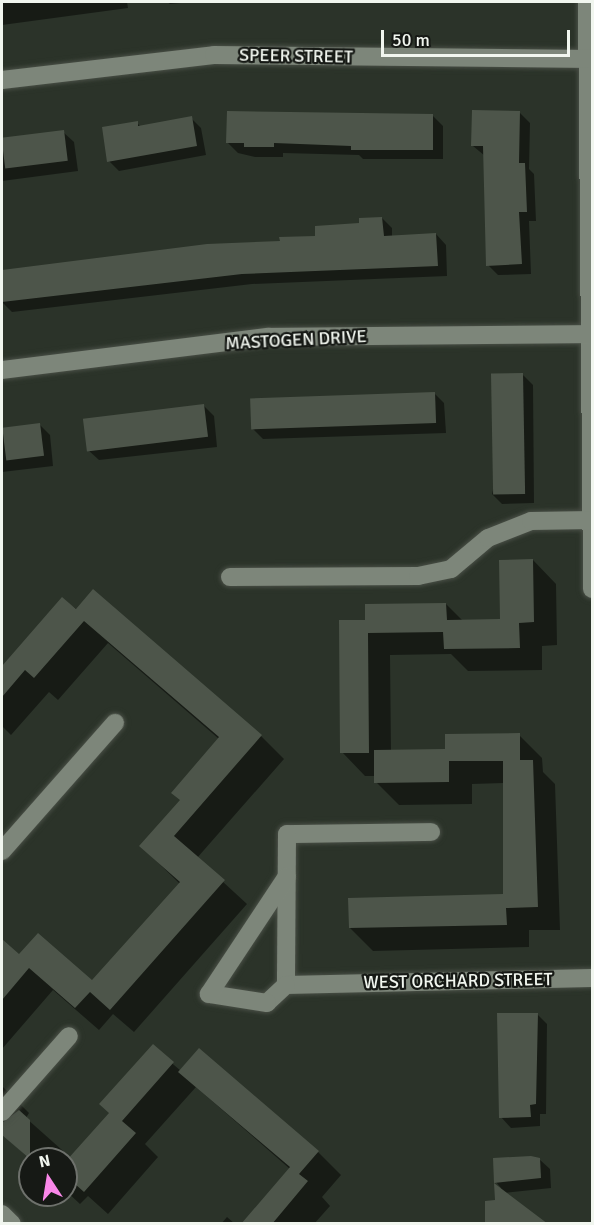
<!DOCTYPE html>
<style>
body{margin:0}
#map{position:relative;width:594px;height:1225px;overflow:hidden;background:#2b3329;font-family:Signika,sans-serif}
div>[style]{position:absolute}
.shadow>*{inset:0;background:#0007}
.building>*{inset:0;background:#4d554a;transform-origin:0 0}
.roads{filter:drop-shadow(0 0 2px #494f46) drop-shadow(0 0 2px #494f46)}
.minor>*{height:18px;margin:-9px;padding:0 9px;transform-origin:9px;border-radius:9px;background:#7d867a}
span{translate:-50% -50%;white-space:nowrap;text-align:center;line-height:1.15;-webkit-text-stroke:4.5px #161915;paint-order:stroke}
.street-label{font-size:18px;color:#f1f6ef}
.frame{position:absolute;inset:0;border:3px solid #f1f6ef;pointer-events:none}
.north{position:absolute;left:18px;top:1147px;width:60px;height:60px;box-sizing:border-box;background:#161915;border:2px solid #6e716c;border-radius:50%;rotate:348deg;font-size:16px;font-weight:700;line-height:24px;text-align:center;color:#f1f6ef}
.north::after{content:'';display:block;margin:auto;width:21px;height:27px;background:#f987e8;clip-path:polygon(50% 0,100% 100%,50% 72%,0 100%)}
.scale{position:absolute;left:381px;top:30px;width:189px;height:27px;box-sizing:border-box;border:3px solid #f1f6ef;border-top:0;padding-left:8px;font-size:18px;line-height:21px;white-space:nowrap;color:#f1f6ef;-webkit-text-stroke:4px #161915;paint-order:stroke}
</style>
<div id="map">
<div class="shadow">
<i style="clip-path:polygon(2px 2px,127px 2px,128px 8px,2px 25px)"></i>
<i style="clip-path:polygon(167px 2px,191px 2px,170px 4px)"></i>
<i style="clip-path:polygon(520px 113px,530px 123px,529px 169px,534px 174px,536px 221px,529px 221px,531px 274px,498px 275px,488px 265px,485px 156px,473px 146px)"></i>
<i style="clip-path:polygon(433px 116px,443px 126px,443px 159px,363px 159px,359px 155px,283px 153px,283px 157px,255px 157px,238px 153px,228px 143px)"></i>
<i style="clip-path:polygon(191px 118px,201px 128px,206px 155px,119px 171px,109px 161px,137px 123px,141px 127px)"></i>
<i style="clip-path:polygon(63px 132px,74px 142px,78px 171px,2px 181px,2px 139px)"></i>
<i style="clip-path:polygon(382px 218px,392px 228px,392px 237px,436px 234px,446px 245px,447px 276px,252px 284px,12px 312px,2px 302px,2px 271px,207px 246px,281px 242px,317px 237px)"></i>
<i style="clip-path:polygon(523px 375px,533px 385px,534px 503px,502px 504px,492px 494px)"></i>
<i style="clip-path:polygon(434px 393px,444px 403px,446px 433px,263px 439px,253px 429px)"></i>
<i style="clip-path:polygon(203px 405px,214px 416px,217px 447px,99px 460px,88px 450px)"></i>
<i style="clip-path:polygon(40px 425px,50px 435px,53px 466px,2px 472px,2px 430px)"></i>
<i style="clip-path:polygon(533px 560px,556px 584px,557px 645px,542px 646px,542px 670px,468px 671px,451px 654px,390px 655px,391px 751px,447px 751px,519px 735px,542px 758px,543px 772px,555px 784px,560px 930px,529px 930px,529px 947px,373px 951px,350px 928px,504px 896px,504px 783px,472px 784px,472px 804px,399px 805px,376px 782px,376px 776px,365px 776px,342px 752px,367px 621px,446px 604px,463px 621px,502px 620px)"></i>
<i style="clip-path:polygon(62px 599px,261px 736px,284px 759px,197px 858px,247px 904px,134px 1032px,113px 1014px,99px 1030px,53px 990px,2px 1049px,2px 953px,7px 946px,19px 957px,92px 983px,180px 884px,141px 846px,181px 801px,219px 739px,108px 643px,58px 700px,49px 692px,11px 735px,2px 726px,2px 669px)"></i>
<i style="clip-path:polygon(537px 1014px,547px 1024px,546px 1114px,540px 1114px,540px 1126px,511px 1128px,501px 1117px)"></i>
<i style="clip-path:polygon(153px 1047px,181px 1071px,318px 1152px,341px 1175px,322px 1197px,330px 1206px,314px 1224px,243px 1224px,290px 1169px,196px 1087px,145px 1144px,158px 1157px,108px 1214px,88px 1196px,80px 1204px,66px 1191px,66px 1159px,30px 1159px,2px 1134px,2px 1086px,29px 1113px,26px 1118px,71px 1158px,110px 1113px)"></i>
<i style="clip-path:polygon(539px 1159px,550px 1169px,551px 1188px,504px 1193px,540px 1224px,487px 1224px,501px 1188px,496px 1182px)"></i>
<i style="clip-path:polygon(227px 1217px,235px 1224px,221px 1224px)"></i>
</div>
<div class="building">
<i style="clip-path:polygon(472px 110px,520px 111px,519px 163px,525px 163px,527px 212px,519px 212px,522px 264px,486px 266px,483px 146px,471px 146px)"></i>
<i style="clip-path:polygon(227px 111px,433px 114px,433px 150px,351px 150px,351px 146px,274px 143px,274px 147px,244px 147px,244px 143px,226px 143px)"></i>
<i style="clip-path:polygon(192px 116px,197px 146px,107px 162px,102px 127px,138px 121px,138px 126px)"></i>
<i style="left:64px;top:130px;width:31px;height:63px;rotate:83deg"></i>
<i style="clip-path:polygon(382px 217px,384px 236px,436px 233px,438px 266px,242px 274px,2px 302px,2px 270px,207px 244px,280px 241px,279px 237px,315px 236px,315px 226px,359px 223px,359px 218px)"></i>
<i style="left:523px;top:373px;width:121px;height:32px;rotate:89deg"></i>
<i style="left:435px;top:392px;width:31px;height:185px;rotate:88deg"></i>
<i style="left:204px;top:404px;width:33px;height:122px;rotate:83deg"></i>
<i style="left:40px;top:423px;width:33px;height:38px;rotate:83deg"></i>
<i style="clip-path:polygon(533px 559px,534px 622px,519px 623px,520px 648px,444px 649px,443px 632px,368px 633px,369px 753px,340px 753px,339px 620px,365px 620px,365px 604px,446px 603px,447px 620px,500px 619px,499px 560px)"></i>
<i style="clip-path:polygon(93px 589px,262px 735px,174px 836px,225px 880px,110px 1010px,90px 992px,75px 1008px,29px 968px,2px 1000px,2px 939px,19px 954px,38px 933px,92px 980px,180px 882px,139px 846px,180px 800px,171px 793px,219px 737px,84px 621px,34px 678px,25px 670px,2px 697px,2px 666px,62px 597px,76px 609px)"></i>
<i style="clip-path:polygon(520px 733px,520px 760px,533px 760px,538px 907px,506px 908px,507px 925px,349px 928px,348px 898px,503px 894px,503px 761px,449px 761px,449px 782px,374px 783px,374px 750px,445px 749px,445px 734px)"></i>
<i style="clip-path:polygon(497px 1013px,538px 1013px,536px 1104px,530px 1105px,531px 1117px,499px 1118px)"></i>
<i style="clip-path:polygon(153px 1044px,174px 1062px,122px 1121px,136px 1133px,84px 1192px,66px 1176px,66px 1161px,109px 1113px,99px 1104px)"></i>
<i style="clip-path:polygon(199px 1048px,319px 1151px,299px 1174px,308px 1181px,272px 1224px,241px 1224px,290px 1167px,178px 1072px)"></i>
<i style="clip-path:polygon(19px 1110px,30px 1120px,30px 1159px,2px 1135px,2px 1123px)"></i>
<i style="clip-path:polygon(531px 1156px,540px 1158px,541px 1178px,494px 1183px,493px 1158px)"></i>
<i style="clip-path:polygon(494px 1183px,548px 1224px,485px 1223px,485px 1201px,495px 1200px)"></i>
</div>
<div class="roads">
<div class="minor">
<i style="left:587px;top:2px;width:587px;rotate:89.51deg"></i>
<i style="left:2px;top:80px;width:213px;rotate:-6.7deg"></i>
<i style="left:214px;top:55px;width:378px;rotate:0.6deg"></i>
<i style="left:2px;top:370px;width:268px;rotate:-7.1deg"></i>
<i style="left:268px;top:337px;width:324px;rotate:-0.5deg"></i>
<i style="left:230px;top:577px;width:188px;rotate:-0.3deg"></i>
<i style="left:418px;top:576px;width:34px;rotate:-12deg"></i>
<i style="left:451px;top:569px;width:48px;rotate:-40deg"></i>
<i style="left:488px;top:538px;width:46px;rotate:-21.6deg"></i>
<i style="left:531px;top:521px;width:61px;rotate:-0.9deg"></i>
<i style="left:431px;top:832px;width:144px;rotate:179.2deg"></i>
<i style="left:287px;top:834px;width:151px;rotate:90.4deg"></i>
<i style="left:286px;top:985px;width:306px;rotate:-1.3deg"></i>
<i style="left:2px;top:851px;width:171px;rotate:-48.6deg"></i>
<i style="left:286px;top:985px;width:26px;rotate:137deg"></i>
<i style="left:267px;top:1003px;width:59px;rotate:-171.2deg"></i>
<i style="left:209px;top:994px;width:141px;rotate:-56.5deg"></i>
<i style="left:2px;top:1112px;width:101px;rotate:-48.6deg"></i>
<i style="left:2px;top:1214px;width:14px;rotate:45deg"></i>
</div>
</div>
<div class="street-label">
<span style="left:296px;top:56px;rotate:1deg">SPEER STREET</span>
<span style="left:296px;top:340px;rotate:-3deg">MASTOGEN DRIVE</span>
<span style="left:458px;top:981px;rotate:-1deg">WEST ORCHARD STREET</span>
</div>
<div class="frame"></div>
<div class="north">N</div>
<div class="scale">50 m</div>
</div>
